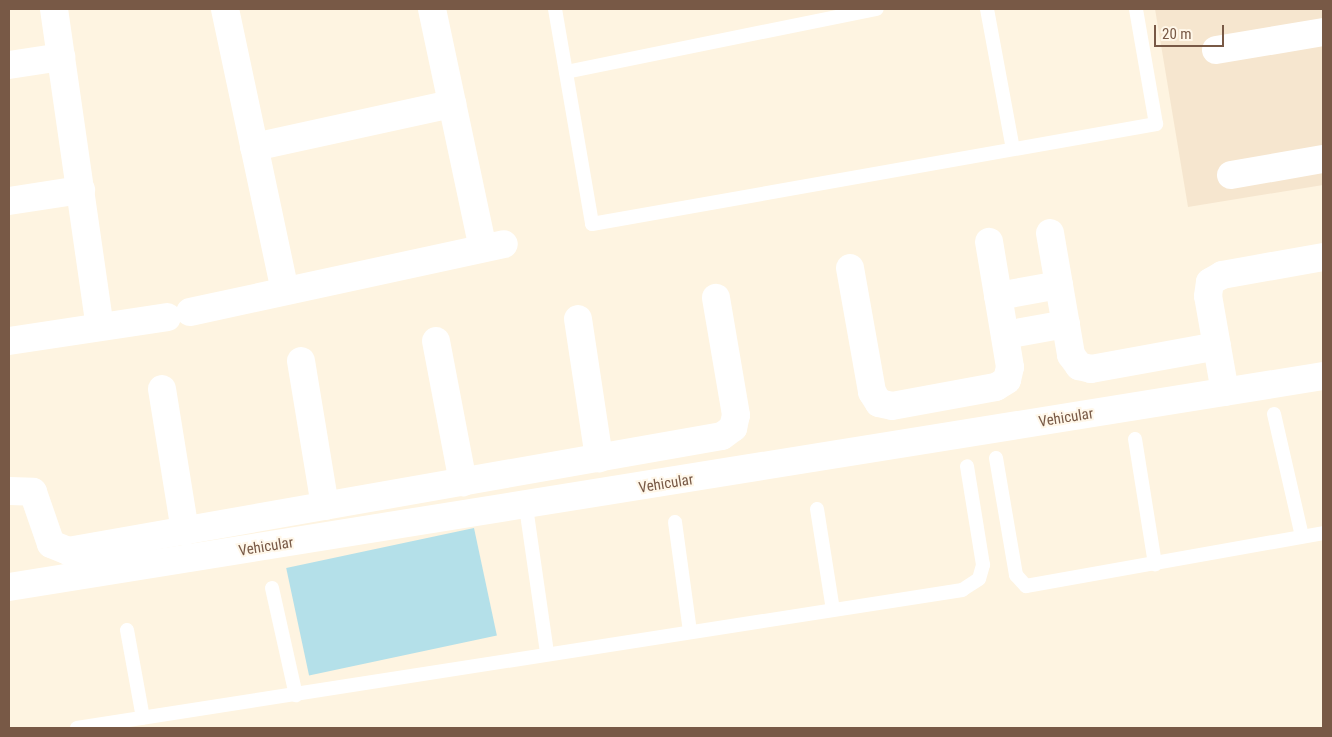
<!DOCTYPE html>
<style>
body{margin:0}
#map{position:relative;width:1332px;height:737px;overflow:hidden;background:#fef4e1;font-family:"Roboto Condensed",sans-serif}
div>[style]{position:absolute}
.residential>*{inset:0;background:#f6e6cf}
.water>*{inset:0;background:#b4e0e9;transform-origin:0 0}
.lane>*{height:14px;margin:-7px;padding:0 7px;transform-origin:7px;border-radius:7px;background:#fff}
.street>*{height:28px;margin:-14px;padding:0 14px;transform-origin:14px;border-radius:14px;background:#fff}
.secondary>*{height:28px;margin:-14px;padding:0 14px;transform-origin:14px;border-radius:14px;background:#fff}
span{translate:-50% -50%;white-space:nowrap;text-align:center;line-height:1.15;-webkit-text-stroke:4px #fff7e9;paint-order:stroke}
.street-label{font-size:15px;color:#785946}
.frame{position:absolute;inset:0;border:10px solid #785946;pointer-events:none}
.scale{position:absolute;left:1154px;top:25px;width:70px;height:22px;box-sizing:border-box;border:2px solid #785946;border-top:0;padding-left:6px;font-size:15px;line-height:18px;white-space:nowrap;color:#785946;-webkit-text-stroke:4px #fff7e9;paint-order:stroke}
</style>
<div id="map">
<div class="residential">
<i style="clip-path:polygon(1155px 9px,1323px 9px,1323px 185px,1188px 207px)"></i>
</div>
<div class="water">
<i style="left:474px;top:528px;width:110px;height:192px;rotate:78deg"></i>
</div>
<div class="lane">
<i style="left:555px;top:9px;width:218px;rotate:80.2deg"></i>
<i style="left:592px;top:224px;width:573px;rotate:-10.05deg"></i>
<i style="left:1156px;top:124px;width:117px;rotate:-99.9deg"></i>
<i style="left:987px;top:9px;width:142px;rotate:79.5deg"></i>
<i style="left:566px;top:72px;width:317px;rotate:-11.5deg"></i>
<i style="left:1274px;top:414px;width:125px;rotate:77.1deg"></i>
<i style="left:1135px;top:439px;width:127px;rotate:80.9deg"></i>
<i style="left:996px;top:458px;width:119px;rotate:80.3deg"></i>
<i style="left:1016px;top:575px;width:15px;rotate:48deg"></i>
<i style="left:1026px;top:586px;width:302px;rotate:-10.1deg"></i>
<i style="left:526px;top:507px;width:148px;rotate:81.8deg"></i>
<i style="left:817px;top:509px;width:102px;rotate:81deg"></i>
<i style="left:675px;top:522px;width:110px;rotate:82.2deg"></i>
<i style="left:272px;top:588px;width:110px;rotate:77.4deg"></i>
<i style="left:127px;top:630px;width:89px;rotate:79.7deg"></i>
<i style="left:77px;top:728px;width:896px;rotate:-8.86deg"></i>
<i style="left:962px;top:590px;width:20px;rotate:-33deg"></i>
<i style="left:979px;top:579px;width:15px;rotate:-74deg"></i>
<i style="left:983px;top:565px;width:100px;rotate:-99.2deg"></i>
</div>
<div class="street">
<i style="left:54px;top:9px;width:321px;rotate:81.8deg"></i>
<i style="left:225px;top:9px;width:288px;rotate:78deg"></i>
<i style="left:432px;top:9px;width:244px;rotate:78deg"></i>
<i style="left:1216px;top:50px;width:109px;rotate:-9.5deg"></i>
<i style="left:9px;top:65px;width:53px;rotate:-8.7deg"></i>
<i style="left:254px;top:147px;width:203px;rotate:-12.3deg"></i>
<i style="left:1231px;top:175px;width:93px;rotate:-9.9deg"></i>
<i style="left:9px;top:201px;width:73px;rotate:-8.7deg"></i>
<i style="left:1050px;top:233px;width:124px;rotate:80.2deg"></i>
<i style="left:1071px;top:355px;width:14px;rotate:54deg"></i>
<i style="left:1079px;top:366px;width:12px;rotate:14deg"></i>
<i style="left:1091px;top:369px;width:128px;rotate:-10.3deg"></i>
<i style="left:850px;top:268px;width:126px;rotate:79.9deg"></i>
<i style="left:872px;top:392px;width:13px;rotate:58deg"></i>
<i style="left:879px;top:403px;width:13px;rotate:13deg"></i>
<i style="left:892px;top:406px;width:106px;rotate:-10.4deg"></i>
<i style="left:996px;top:387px;width:13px;rotate:-32deg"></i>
<i style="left:1007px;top:380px;width:13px;rotate:-77deg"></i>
<i style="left:1010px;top:367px;width:127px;rotate:-99.5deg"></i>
<i style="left:998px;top:296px;width:62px;rotate:-10.2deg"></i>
<i style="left:190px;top:312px;width:321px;rotate:-12.2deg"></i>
<i style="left:578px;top:319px;width:141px;rotate:81.4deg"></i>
<i style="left:1005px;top:335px;width:62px;rotate:-10.2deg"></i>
<i style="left:9px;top:341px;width:160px;rotate:-8.6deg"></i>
<i style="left:436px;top:341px;width:144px;rotate:79.2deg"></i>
<i style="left:301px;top:361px;width:147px;rotate:80.6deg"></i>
<i style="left:162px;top:389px;width:144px;rotate:80.8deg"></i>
<i style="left:1225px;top:392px;width:97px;rotate:-100deg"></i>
<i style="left:1208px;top:296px;width:14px;rotate:-82deg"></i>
<i style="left:1210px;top:282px;width:14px;rotate:-30deg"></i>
<i style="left:1222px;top:275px;width:103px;rotate:-10.1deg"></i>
<i style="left:9px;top:491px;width:24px;rotate:2deg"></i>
<i style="left:33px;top:492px;width:55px;rotate:70.9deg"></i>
<i style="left:51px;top:544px;width:18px;rotate:22deg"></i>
<i style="left:68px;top:551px;width:664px;rotate:-9.97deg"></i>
<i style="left:722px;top:436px;width:14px;rotate:-36deg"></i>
<i style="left:733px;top:428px;width:13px;rotate:-77deg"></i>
<i style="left:736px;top:415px;width:119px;rotate:-99.7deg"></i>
</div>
<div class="secondary">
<i style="left:9px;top:587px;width:1331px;rotate:-9.12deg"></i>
</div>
<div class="street-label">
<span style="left:1066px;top:418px;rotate:-9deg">Vehicular</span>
<span style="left:666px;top:484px;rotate:-9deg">Vehicular</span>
<span style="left:266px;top:547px;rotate:-9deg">Vehicular</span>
</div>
<div class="frame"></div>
<div class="scale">20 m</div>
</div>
